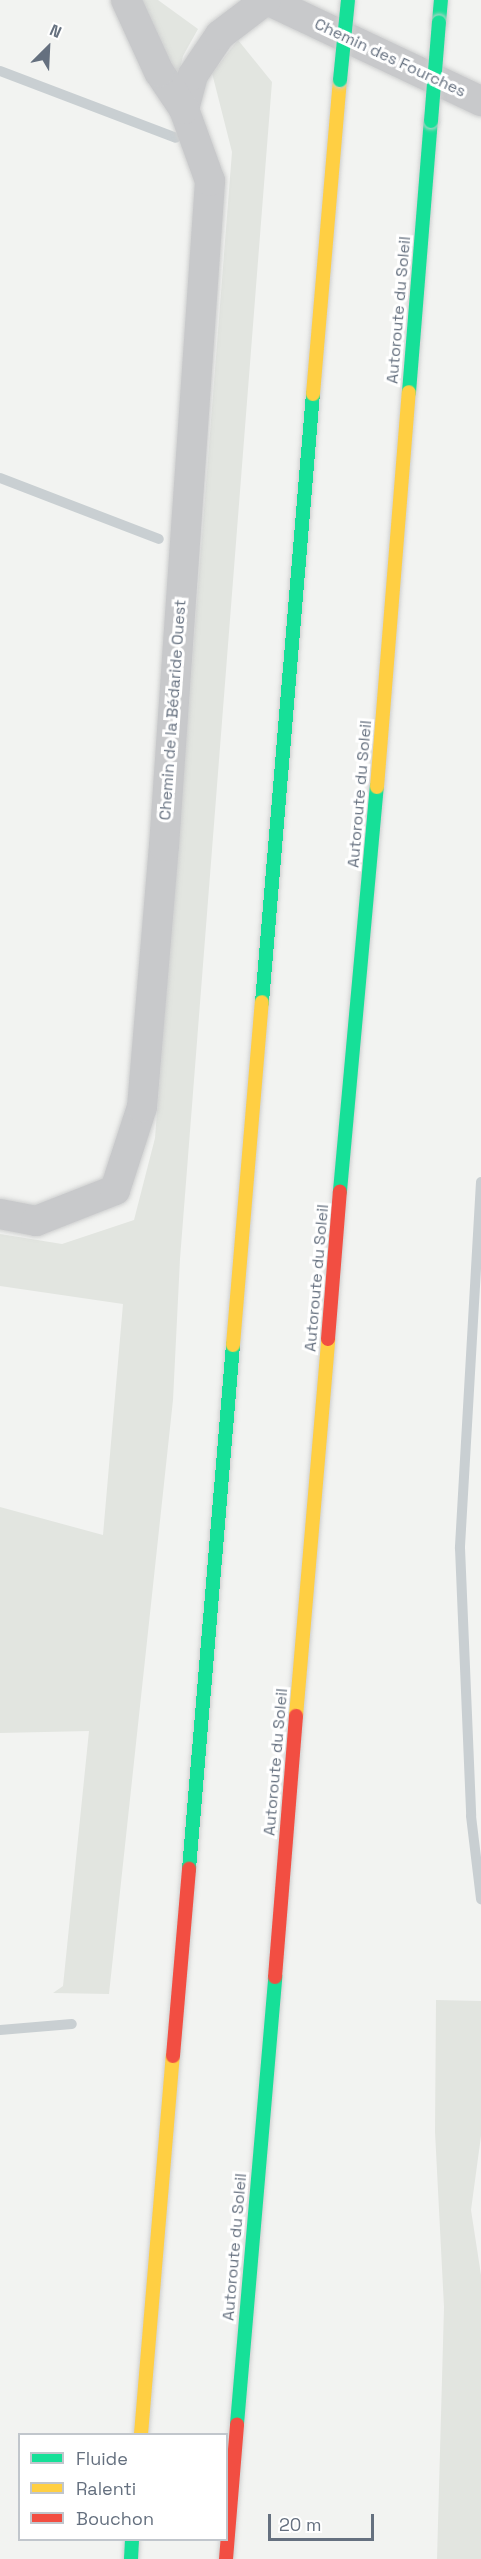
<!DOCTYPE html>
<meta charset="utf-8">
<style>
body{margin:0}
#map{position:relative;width:481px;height:2559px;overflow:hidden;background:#f2f3f1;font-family:"Space Grotesk",sans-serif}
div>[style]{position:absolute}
.green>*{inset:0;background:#e2e5e0}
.stream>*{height:10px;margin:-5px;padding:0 5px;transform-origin:5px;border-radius:5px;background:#c9cfd2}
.roads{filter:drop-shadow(0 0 2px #cecfcf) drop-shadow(0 0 2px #cecfcf)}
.street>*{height:30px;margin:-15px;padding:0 15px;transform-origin:15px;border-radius:15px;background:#c8c9cb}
.fast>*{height:14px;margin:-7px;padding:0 7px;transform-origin:7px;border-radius:7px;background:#16e098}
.slow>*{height:14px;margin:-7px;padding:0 7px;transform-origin:7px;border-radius:7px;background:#ffcf43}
.jam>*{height:14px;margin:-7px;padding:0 7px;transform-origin:7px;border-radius:7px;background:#f24e42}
.bridges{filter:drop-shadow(0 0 2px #cecfcf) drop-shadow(0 0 2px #cecfcf)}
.fast-bridge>*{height:14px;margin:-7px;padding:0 7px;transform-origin:7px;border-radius:7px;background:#16e098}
span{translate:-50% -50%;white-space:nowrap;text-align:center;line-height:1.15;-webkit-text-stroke:6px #fff;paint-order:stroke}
.street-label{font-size:16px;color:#65707f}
.legend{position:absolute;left:18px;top:2433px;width:210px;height:108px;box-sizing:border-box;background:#fff;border:2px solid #c1c6cc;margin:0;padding:8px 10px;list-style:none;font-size:18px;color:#65707f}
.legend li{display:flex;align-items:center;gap:12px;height:30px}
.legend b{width:30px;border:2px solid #c1c6cc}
.north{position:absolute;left:18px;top:18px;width:60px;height:60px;-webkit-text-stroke:4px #fff;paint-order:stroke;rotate:24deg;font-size:16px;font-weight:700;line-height:24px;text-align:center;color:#65707f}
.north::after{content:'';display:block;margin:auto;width:21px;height:27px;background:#65707f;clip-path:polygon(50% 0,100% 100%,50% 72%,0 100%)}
.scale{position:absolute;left:268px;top:2514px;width:106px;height:27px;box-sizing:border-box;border:3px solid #65707f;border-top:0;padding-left:8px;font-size:18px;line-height:21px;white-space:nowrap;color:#65707f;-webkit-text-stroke:4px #fff;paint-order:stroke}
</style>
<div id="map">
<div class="green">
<i style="clip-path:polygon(137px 0,158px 0,198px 29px,183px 56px,177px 81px)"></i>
<i style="clip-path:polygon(238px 40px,272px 82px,180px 1259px,173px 1400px,109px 1994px,53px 1993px,63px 1986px,89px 1731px,0 1733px,0 1507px,103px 1535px,123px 1304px,0 1286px,0 1234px,62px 1244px,134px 1220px,155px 1138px,232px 152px,212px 73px)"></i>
<i style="clip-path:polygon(436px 2000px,481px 2001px,481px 2136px,471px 2210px,481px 2275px,481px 2559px,437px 2559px,444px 2307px,435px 2132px)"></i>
</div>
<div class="stream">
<i style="left:0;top:71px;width:188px;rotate:20.8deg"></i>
<i style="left:0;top:478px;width:170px;rotate:21deg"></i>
<i style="left:481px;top:1182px;width:367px;rotate:93.3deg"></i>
<i style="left:460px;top:1548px;width:268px;rotate:87.6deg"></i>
<i style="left:471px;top:1816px;width:84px;rotate:83.1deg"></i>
<i style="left:0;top:2030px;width:72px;rotate:-4.8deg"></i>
</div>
<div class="roads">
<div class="street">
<i style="left:267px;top:0;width:237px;rotate:25.3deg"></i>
<i style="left:184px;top:109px;width:35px;rotate:-75deg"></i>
<i style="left:193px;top:75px;width:48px;rotate:-56deg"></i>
<i style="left:220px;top:35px;width:58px;rotate:-37.3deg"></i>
<i style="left:0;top:1214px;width:37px;rotate:11deg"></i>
<i style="left:36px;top:1221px;width:85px;rotate:-21.4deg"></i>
<i style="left:115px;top:1190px;width:87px;rotate:-72deg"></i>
<i style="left:142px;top:1107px;width:262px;rotate:-85.2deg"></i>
<i style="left:164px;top:846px;width:667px;rotate:-86.04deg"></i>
<i style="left:210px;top:181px;width:77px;rotate:-109.9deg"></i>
<i style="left:184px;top:109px;width:45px;rotate:-124deg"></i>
<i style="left:159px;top:72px;width:79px;rotate:-114.6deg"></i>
</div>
<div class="fast">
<i style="left:439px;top:22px;width:22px;rotate:-85deg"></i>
<i style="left:409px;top:392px;width:272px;rotate:-85.4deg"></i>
<i style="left:262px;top:1002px;width:610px;rotate:-85.21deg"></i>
<i style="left:340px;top:1191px;width:406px;rotate:-84.8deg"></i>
<i style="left:189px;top:1869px;width:526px;rotate:-85.2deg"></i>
<i style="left:237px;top:2424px;width:449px;rotate:-85.1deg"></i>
<i style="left:131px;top:2559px;width:19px;rotate:-87deg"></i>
</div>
<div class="slow">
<i style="left:313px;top:394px;width:315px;rotate:-85.1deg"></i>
<i style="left:377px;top:787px;width:396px;rotate:-85.4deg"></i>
<i style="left:233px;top:1345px;width:344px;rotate:-85.2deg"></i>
<i style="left:296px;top:1716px;width:378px;rotate:-85.1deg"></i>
<i style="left:141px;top:2434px;width:379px;rotate:-85.2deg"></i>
</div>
<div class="jam">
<i style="left:328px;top:1339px;width:148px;rotate:-85.4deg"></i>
<i style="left:275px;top:1977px;width:262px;rotate:-85.4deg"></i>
<i style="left:173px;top:2056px;width:188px;rotate:-85.1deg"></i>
<i style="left:226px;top:2559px;width:135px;rotate:-85.3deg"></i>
</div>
</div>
<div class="bridges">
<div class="fast-bridge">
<i style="left:340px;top:80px;width:80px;rotate:-84.3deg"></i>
<i style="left:431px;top:121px;width:99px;rotate:-85.4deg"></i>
</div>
</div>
<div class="street-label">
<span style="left:390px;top:58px;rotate:25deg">Chemin des Fourches</span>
<span style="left:399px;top:310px;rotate:-85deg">Autoroute du Soleil</span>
<span style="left:173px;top:710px;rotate:-86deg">Chemin de la Bédaride Ouest</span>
<span style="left:360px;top:794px;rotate:-85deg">Autoroute du Soleil</span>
<span style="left:317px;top:1278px;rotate:-85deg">Autoroute du Soleil</span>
<span style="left:276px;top:1762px;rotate:-85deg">Autoroute du Soleil</span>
<span style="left:235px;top:2247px;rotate:-85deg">Autoroute du Soleil</span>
</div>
<ul class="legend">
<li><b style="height:8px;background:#16e098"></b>Fluide</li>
<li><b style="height:8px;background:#ffcf43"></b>Ralenti</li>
<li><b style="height:8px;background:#f24e42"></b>Bouchon</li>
</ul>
<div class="north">N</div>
<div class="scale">20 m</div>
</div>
